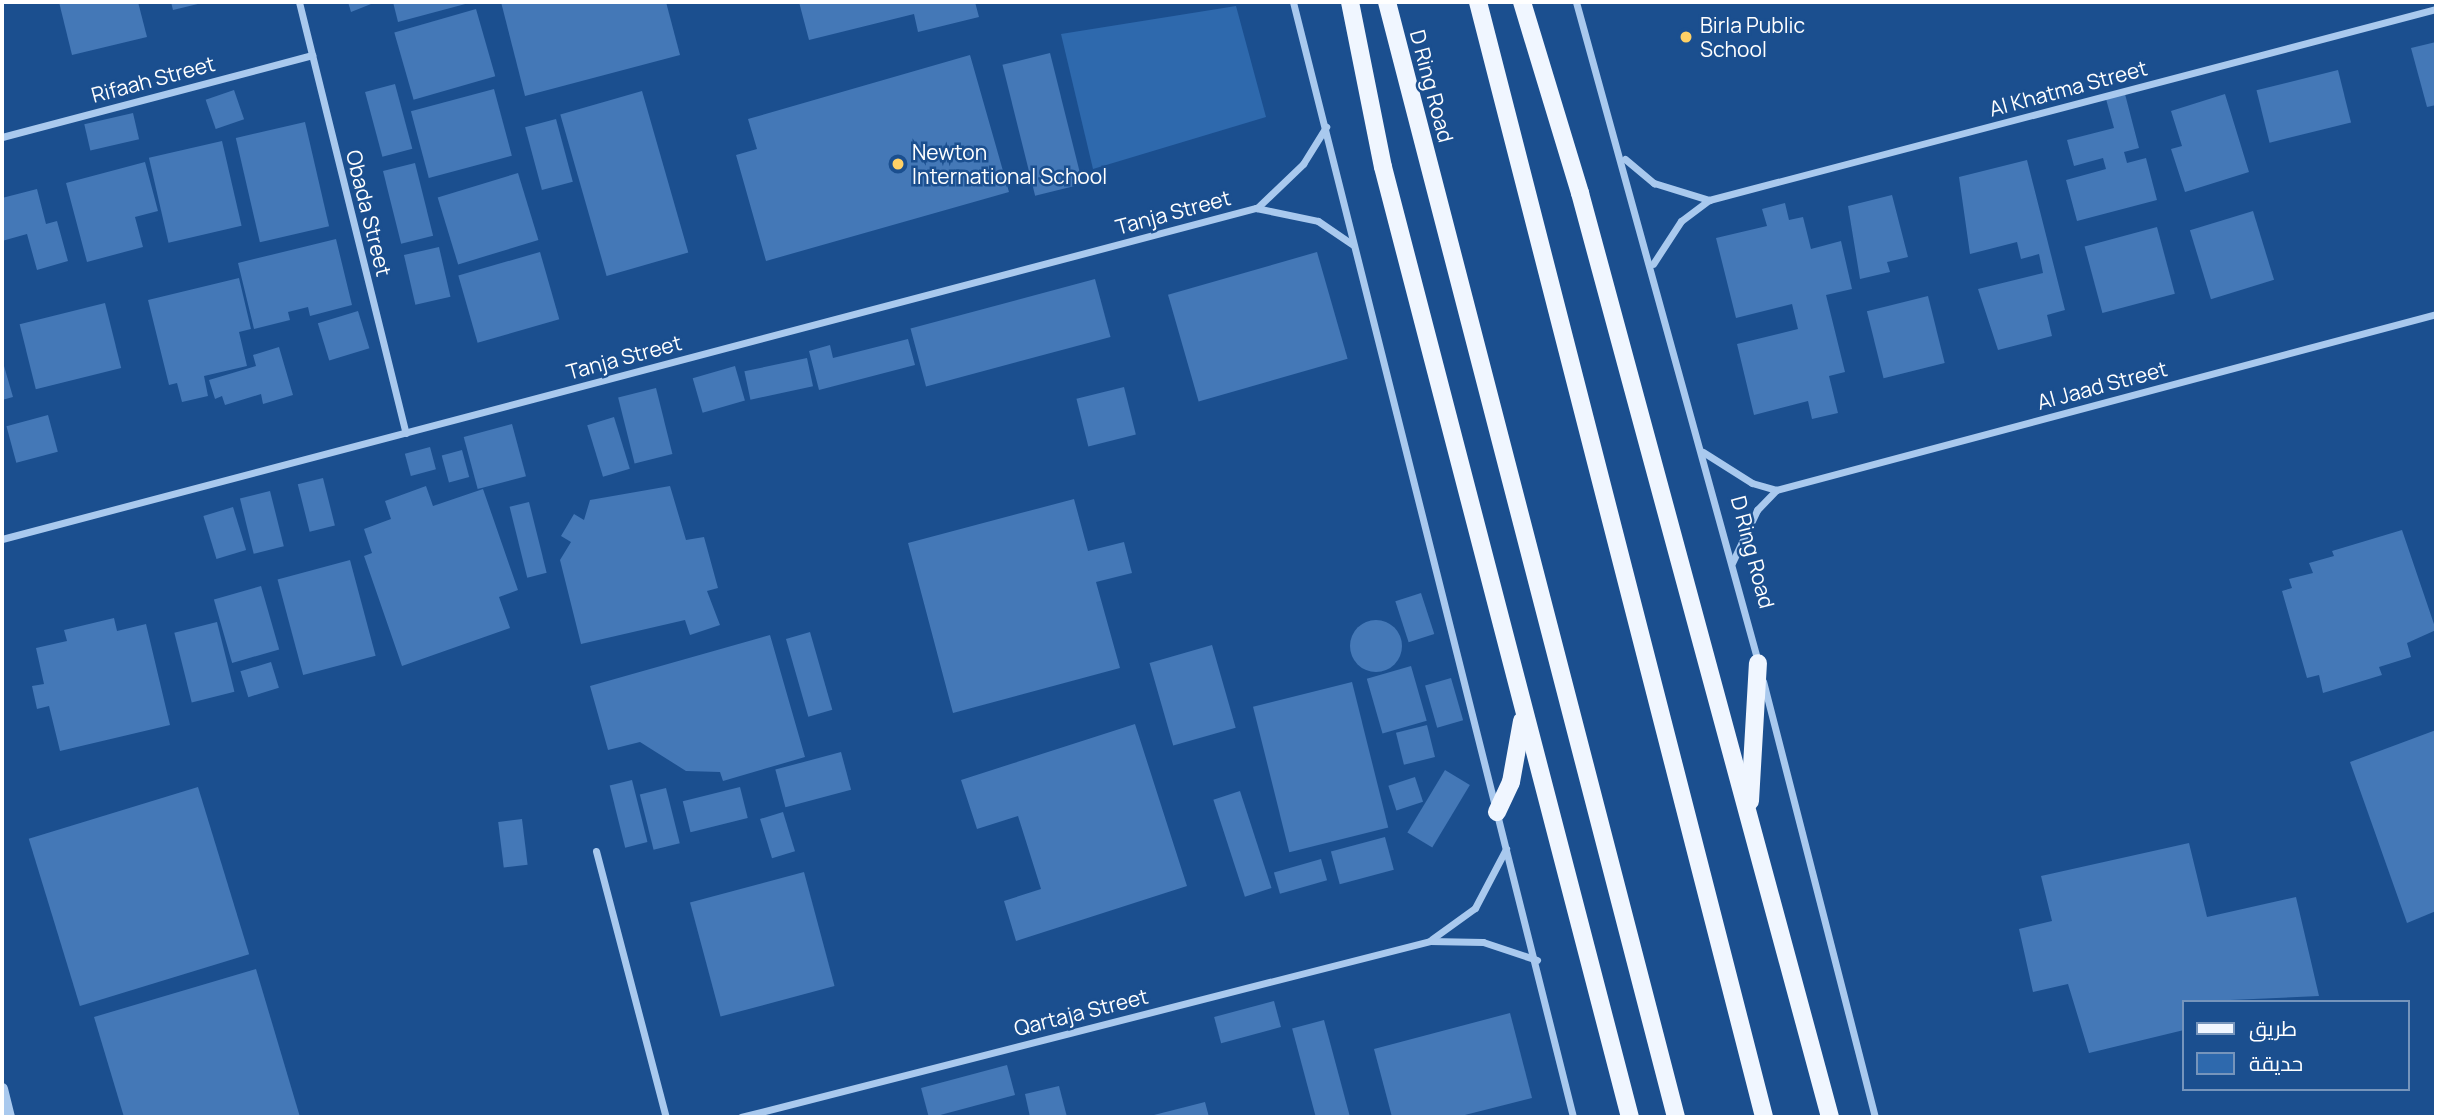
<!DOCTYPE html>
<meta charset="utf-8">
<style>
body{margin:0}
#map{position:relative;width:2438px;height:1119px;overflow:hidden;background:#1b4f8f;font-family:Manrope,Cairo,sans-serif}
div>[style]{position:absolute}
.green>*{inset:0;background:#2e69ad}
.building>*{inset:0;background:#4478b7;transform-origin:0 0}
.round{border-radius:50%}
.minor>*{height:7px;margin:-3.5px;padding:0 3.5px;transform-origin:3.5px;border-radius:3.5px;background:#a9c9ee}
.tertiary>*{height:12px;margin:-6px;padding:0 6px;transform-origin:6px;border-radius:6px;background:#a9c9ee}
.primary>*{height:18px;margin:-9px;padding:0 9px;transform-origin:9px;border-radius:9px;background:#f0f6ff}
.dots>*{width:19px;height:19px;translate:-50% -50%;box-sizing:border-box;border:4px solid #1b4f8f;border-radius:50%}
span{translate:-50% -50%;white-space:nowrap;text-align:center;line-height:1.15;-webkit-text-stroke:5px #1b4f8f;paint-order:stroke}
.poi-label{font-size:21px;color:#fff}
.left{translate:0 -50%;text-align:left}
.street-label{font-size:21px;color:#fff}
.frame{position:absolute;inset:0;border:4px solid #fff;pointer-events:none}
.legend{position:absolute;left:2182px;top:1000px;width:228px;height:91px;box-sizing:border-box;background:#1b4f8f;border:2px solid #7695bc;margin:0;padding:9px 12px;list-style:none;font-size:21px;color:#fff}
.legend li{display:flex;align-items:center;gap:14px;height:35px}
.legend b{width:35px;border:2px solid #7695bc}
</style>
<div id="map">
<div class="green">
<i style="clip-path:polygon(1236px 6px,1266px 117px,1093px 169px,1061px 34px)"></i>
</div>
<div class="building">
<i style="clip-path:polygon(59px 2px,138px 2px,147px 37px,72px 55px)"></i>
<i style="clip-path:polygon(171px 2px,202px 2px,202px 3px,173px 10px)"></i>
<i style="clip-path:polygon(348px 2px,376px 2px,351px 12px)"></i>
<i style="clip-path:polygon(393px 2px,469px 2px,469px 3px,398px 22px)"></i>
<i style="clip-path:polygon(501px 2px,666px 2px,680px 55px,525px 96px)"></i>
<i style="clip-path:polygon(799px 2px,975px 2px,979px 17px,918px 32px,914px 14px,809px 40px)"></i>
<i style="left:476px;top:9px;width:70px;height:85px;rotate:74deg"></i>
<i style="clip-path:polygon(2436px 42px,2436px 105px,2427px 107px,2411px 48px)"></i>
<i style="left:1050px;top:53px;width:135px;height:49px;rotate:76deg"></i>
<i style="clip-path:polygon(970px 55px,1009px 192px,766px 261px,736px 155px,757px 149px,748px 119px)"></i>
<i style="left:2338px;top:70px;width:54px;height:84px;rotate:76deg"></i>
<i style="left:395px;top:84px;width:67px;height:31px;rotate:75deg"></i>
<i style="left:494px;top:89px;width:69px;height:86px;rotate:75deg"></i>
<i style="left:234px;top:90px;width:31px;height:30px;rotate:71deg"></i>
<i style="left:642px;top:91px;width:168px;height:85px;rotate:74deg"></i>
<i style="clip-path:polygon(2125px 94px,2139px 148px,2124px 152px,2127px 163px,2146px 158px,2157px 200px,2077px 221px,2066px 180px,2106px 169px,2103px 158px,2074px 166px,2067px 140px,2114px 128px,2106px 99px)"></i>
<i style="clip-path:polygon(2225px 94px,2249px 172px,2185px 192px,2171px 149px,2182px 146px,2171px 111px)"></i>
<i style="left:133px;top:113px;width:27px;height:50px;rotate:77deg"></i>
<i style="left:556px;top:119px;width:65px;height:32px;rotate:75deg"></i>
<i style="left:305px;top:122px;width:107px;height:71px;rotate:77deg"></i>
<i style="left:222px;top:141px;width:87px;height:75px;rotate:77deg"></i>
<i style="clip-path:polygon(2027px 160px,2065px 310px,2047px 315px,2052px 336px,1998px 350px,1978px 289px,2043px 273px,2039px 254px,2021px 259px,2017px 242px,1970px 254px,1959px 177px)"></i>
<i style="clip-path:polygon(145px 162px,158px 211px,135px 217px,143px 247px,87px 262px,66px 183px)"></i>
<i style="left:415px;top:163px;width:75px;height:33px;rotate:76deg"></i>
<i style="left:518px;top:173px;width:70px;height:84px;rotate:73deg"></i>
<i style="clip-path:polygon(37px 189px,46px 224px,57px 221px,68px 261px,37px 270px,27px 234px,2px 241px,2px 198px)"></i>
<i style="clip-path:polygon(1892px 195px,1908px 257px,1887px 262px,1890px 272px,1860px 279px,1848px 206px)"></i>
<i style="clip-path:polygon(1785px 203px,1789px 220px,1803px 217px,1811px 249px,1841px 241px,1852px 289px,1826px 295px,1845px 372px,1829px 376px,1838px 413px,1812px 419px,1808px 401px,1754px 415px,1737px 344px,1798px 329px,1792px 304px,1736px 318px,1716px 238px,1767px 226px,1762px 209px)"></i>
<i style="left:2253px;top:211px;width:72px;height:66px;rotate:73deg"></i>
<i style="left:2157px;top:227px;width:69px;height:75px;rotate:75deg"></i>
<i style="clip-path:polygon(336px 239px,352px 305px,310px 316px,308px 307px,288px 312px,290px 320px,254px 329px,238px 263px)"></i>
<i style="left:439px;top:247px;width:51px;height:36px;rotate:77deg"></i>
<i style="left:540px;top:252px;width:70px;height:85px;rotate:74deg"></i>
<i style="left:1317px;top:252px;width:111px;height:155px;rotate:74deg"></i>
<i style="clip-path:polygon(239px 278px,251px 329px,239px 332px,247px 366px,204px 376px,208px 396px,182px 402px,177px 383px,169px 385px,148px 300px)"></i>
<i style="left:1095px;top:279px;width:60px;height:191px;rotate:75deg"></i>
<i style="left:1928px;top:296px;width:69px;height:63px;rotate:76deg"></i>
<i style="left:105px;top:303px;width:67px;height:88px;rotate:76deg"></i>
<i style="left:358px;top:311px;width:39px;height:42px;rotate:73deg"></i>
<i style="clip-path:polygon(908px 339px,915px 365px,819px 390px,809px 351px,830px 345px,833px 358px)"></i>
<i style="clip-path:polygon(279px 347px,293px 395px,263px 404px,261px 394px,225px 405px,222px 396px,215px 399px,209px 380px,256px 366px,253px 355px)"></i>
<i style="left:807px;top:358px;width:29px;height:64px;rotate:78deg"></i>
<i style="clip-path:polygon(2px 359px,13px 397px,2px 400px)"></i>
<i style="left:735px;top:366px;width:36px;height:44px;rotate:74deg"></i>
<i style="left:1124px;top:387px;width:49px;height:49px;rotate:76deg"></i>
<i style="left:656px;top:388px;width:68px;height:39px;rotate:76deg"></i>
<i style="left:48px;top:415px;width:38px;height:43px;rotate:75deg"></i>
<i style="left:614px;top:417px;width:54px;height:28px;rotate:73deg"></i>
<i style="left:512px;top:424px;width:54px;height:50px;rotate:75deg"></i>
<i style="left:430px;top:447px;width:23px;height:26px;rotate:75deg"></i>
<i style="left:462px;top:450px;width:28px;height:21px;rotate:75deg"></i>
<i style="left:323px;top:478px;width:49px;height:26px;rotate:76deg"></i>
<i style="clip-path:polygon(426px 486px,433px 506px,483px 489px,518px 590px,499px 597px,510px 628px,402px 666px,364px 556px,372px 553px,364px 529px,391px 519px,385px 501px)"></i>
<i style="clip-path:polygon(670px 486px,686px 540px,704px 537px,718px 588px,707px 591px,720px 625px,690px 635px,685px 620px,581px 644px,560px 560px,571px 542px,561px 536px,574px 514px,584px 520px,590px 500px)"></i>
<i style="left:270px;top:491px;width:57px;height:31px;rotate:76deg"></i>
<i style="clip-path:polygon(1074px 499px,1088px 551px,1124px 542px,1132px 573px,1096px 582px,1120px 668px,953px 713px,908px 543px)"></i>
<i style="left:529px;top:502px;width:73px;height:20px;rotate:76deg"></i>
<i style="left:233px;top:507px;width:45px;height:31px;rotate:73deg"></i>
<i style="clip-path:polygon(2402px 530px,2436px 630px,2407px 643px,2411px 657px,2379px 667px,2382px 675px,2323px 693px,2319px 675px,2307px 678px,2282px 591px,2292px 588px,2289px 579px,2313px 573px,2309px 563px,2334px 556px,2332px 551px)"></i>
<i style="left:350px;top:560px;width:99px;height:75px;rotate:75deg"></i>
<i style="left:261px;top:586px;width:66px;height:49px;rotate:74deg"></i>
<i style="left:1421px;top:593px;width:43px;height:27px;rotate:72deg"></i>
<i style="clip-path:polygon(114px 618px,117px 631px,146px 624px,170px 725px,60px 751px,49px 706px,37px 709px,32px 686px,44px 684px,36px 648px,67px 641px,64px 630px)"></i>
<i class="round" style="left:1350px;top:620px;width:52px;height:52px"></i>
<i style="left:217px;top:622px;width:72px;height:44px;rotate:76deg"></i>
<i style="left:810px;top:632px;width:81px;height:25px;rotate:74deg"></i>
<i style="clip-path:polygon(770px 635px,805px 757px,723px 781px,720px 772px,686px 771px,640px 742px,608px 750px,590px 686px)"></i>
<i style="left:1212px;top:645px;width:86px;height:65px;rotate:74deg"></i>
<i style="left:271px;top:662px;width:27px;height:32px;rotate:73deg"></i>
<i style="left:1411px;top:666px;width:57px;height:46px;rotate:74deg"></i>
<i style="left:1451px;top:678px;width:44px;height:27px;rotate:74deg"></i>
<i style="left:1352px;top:682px;width:150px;height:102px;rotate:76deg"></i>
<i style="clip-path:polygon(1135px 724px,1187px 886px,1016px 941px,1004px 901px,1041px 889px,1018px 816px,977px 829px,961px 780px)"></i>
<i style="left:1427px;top:725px;width:33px;height:32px;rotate:76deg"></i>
<i style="clip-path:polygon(2436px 730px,2436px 911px,2407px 923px,2350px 762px)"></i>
<i style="left:841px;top:752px;width:39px;height:68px;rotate:75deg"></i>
<i style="left:1445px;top:770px;width:29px;height:73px;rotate:31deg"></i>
<i style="left:1415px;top:777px;width:26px;height:28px;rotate:72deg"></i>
<i style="left:632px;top:780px;width:64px;height:23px;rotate:76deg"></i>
<i style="left:198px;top:787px;width:175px;height:177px;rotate:73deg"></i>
<i style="left:740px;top:787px;width:32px;height:59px;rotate:76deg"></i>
<i style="left:666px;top:788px;width:57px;height:27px;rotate:76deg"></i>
<i style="left:1240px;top:791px;width:102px;height:28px;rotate:72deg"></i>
<i style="left:783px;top:812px;width:41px;height:24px;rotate:73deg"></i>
<i style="left:522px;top:819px;width:46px;height:24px;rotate:83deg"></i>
<i style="left:1385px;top:837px;width:34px;height:56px;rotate:75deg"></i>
<i style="clip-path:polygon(2189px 843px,2207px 917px,2296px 897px,2319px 996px,2184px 1002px,2184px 1030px,2089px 1053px,2068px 984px,2033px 992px,2019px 929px,2052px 921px,2041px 876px)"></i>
<i style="left:1321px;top:859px;width:22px;height:49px;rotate:74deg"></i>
<i style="left:804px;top:872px;width:118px;height:118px;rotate:75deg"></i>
<i style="clip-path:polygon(256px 969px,300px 1117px,124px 1117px,94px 1017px)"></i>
<i style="left:1274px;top:1001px;width:27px;height:62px;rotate:75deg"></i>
<i style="clip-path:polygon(1510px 1013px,1532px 1098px,1457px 1117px,1392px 1117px,1374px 1049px)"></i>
<i style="left:1324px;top:1020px;width:100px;height:33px;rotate:75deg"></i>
<i style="left:1007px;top:1065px;width:31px;height:89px;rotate:75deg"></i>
<i style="clip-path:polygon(1059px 1086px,1067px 1117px,1030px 1117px,1025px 1094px)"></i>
<i style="clip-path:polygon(1205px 1102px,1209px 1117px,1151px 1117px,1150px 1116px)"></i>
</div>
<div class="minor">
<i style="left:299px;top:2px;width:444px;rotate:76.1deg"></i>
<i style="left:1293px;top:2px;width:1150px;rotate:75.9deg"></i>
<i style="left:1576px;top:2px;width:685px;rotate:74.58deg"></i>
<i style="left:2px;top:137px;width:321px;rotate:-14.8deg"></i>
<i style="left:1625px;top:159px;width:38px;rotate:40deg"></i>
<i style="left:1654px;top:183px;width:58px;rotate:17.2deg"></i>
<i style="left:1709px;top:200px;width:35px;rotate:143deg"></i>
<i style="left:1681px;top:221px;width:51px;rotate:123.1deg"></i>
<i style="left:1709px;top:200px;width:752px;rotate:-14.72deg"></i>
<i style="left:1257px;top:208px;width:64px;rotate:-43.7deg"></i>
<i style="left:1303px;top:164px;width:44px;rotate:-58.1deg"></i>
<i style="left:1703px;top:452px;width:58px;rotate:32.3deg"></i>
<i style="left:1752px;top:483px;width:25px;rotate:16deg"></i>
<i style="left:2px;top:539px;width:1297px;rotate:-14.79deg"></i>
<i style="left:1256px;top:208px;width:63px;rotate:11.8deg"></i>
<i style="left:1318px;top:221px;width:42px;rotate:34.4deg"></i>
<i style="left:1732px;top:563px;width:59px;rotate:-64.7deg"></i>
<i style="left:1757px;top:510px;width:28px;rotate:-46deg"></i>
<i style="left:1776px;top:490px;width:683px;rotate:-14.93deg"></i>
<i style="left:1763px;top:681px;width:450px;rotate:75.6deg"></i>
<i style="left:596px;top:851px;width:275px;rotate:75.3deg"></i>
<i style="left:1432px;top:939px;width:53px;rotate:-35.8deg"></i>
<i style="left:1475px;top:908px;width:67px;rotate:-62.3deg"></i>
<i style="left:741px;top:1117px;width:711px;rotate:-14.33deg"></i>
<i style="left:1430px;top:941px;width:53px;rotate:1.1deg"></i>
<i style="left:1483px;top:942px;width:57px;rotate:18.4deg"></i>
</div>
<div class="tertiary">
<i style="left:2px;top:1089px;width:29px;rotate:76deg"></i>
</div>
<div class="primary">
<i style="left:1350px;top:2px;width:168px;rotate:78.7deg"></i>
<i style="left:1383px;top:167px;width:982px;rotate:75.43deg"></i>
<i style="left:1387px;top:2px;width:1152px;rotate:75.47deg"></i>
<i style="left:1478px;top:2px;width:1151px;rotate:75.61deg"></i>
<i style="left:1522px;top:2px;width:200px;rotate:73.1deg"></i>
<i style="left:1580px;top:193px;width:957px;rotate:74.86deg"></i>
<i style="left:1750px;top:801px;width:138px;rotate:-86.7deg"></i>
<i style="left:1497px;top:812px;width:33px;rotate:-65deg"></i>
<i style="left:1511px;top:782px;width:62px;rotate:-79.8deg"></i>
</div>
<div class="dots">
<i style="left:1686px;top:37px;background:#ffd166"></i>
<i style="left:898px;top:164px;background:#ffd166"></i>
</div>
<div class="poi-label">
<span class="left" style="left:1700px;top:37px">Birla Public<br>School</span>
<span class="left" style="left:912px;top:164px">Newton<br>International School</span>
</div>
<div class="street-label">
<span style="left:153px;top:79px;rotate:-15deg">Rifaah Street</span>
<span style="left:1432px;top:86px;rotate:75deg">D Ring Road</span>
<span style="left:2068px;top:88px;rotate:-15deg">Al Khatma Street</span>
<span style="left:1173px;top:212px;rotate:-15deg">Tanja Street</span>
<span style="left:369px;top:213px;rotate:76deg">Obada Street</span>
<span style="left:624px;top:357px;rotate:-15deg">Tanja Street</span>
<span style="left:2102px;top:385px;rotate:-15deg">Al Jaad Street</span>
<span style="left:1753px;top:552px;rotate:75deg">D Ring Road</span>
<span style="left:1081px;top:1012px;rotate:-14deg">Qartaja Street</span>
</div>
<div class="frame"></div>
<ul class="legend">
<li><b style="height:9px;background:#f0f6ff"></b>طريق</li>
<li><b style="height:19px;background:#2e69ad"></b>حديقة</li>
</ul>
</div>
